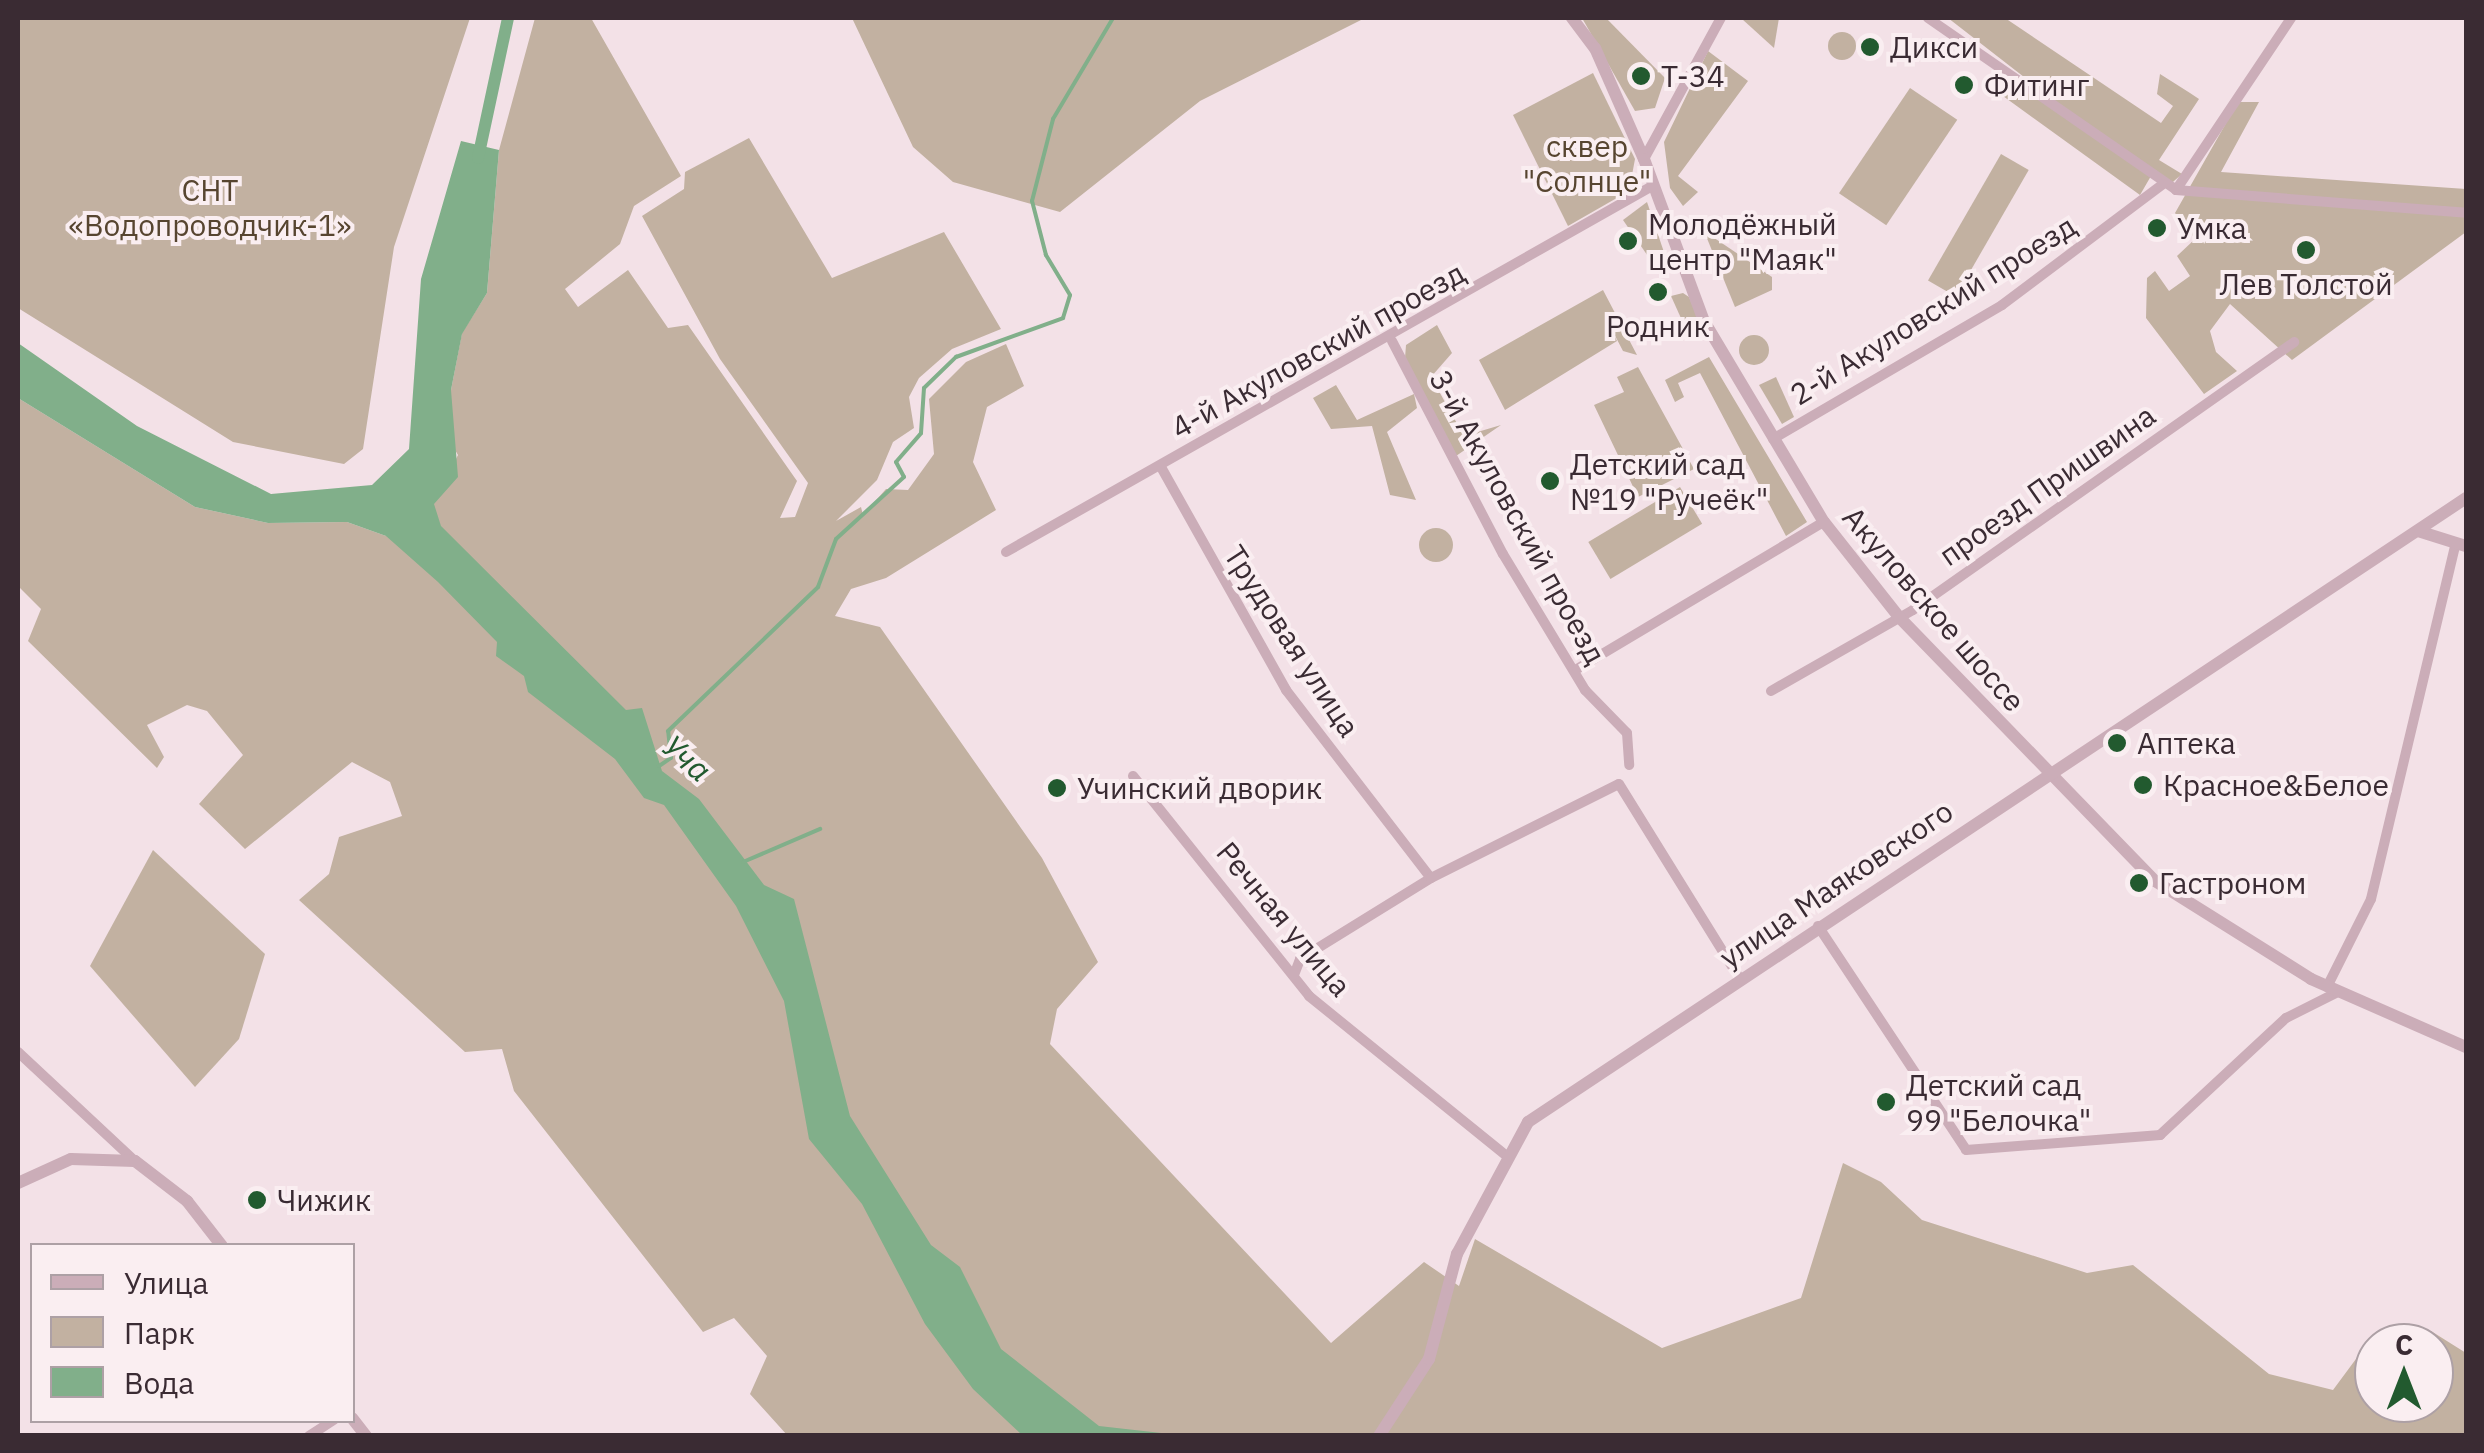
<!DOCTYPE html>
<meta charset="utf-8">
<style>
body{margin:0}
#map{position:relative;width:2484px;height:1453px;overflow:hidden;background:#f3e1e7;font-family:"IBM Plex Sans",sans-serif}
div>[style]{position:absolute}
.green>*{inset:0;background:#c2b1a1;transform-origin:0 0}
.round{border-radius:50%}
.water>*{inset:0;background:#81af8a}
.stream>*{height:4px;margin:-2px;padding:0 2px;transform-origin:2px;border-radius:2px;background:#81af8a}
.canal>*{height:12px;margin:-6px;padding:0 6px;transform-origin:6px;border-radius:6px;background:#81af8a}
.minor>*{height:10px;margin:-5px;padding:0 5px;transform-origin:5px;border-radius:5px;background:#cbadb8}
.tertiary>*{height:12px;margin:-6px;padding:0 6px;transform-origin:6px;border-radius:6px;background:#cbadb8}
.dots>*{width:28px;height:28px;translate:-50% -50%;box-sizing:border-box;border:5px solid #faeef1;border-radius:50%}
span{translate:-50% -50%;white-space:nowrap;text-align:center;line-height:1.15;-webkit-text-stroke:8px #faeef1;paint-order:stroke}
.poi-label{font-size:30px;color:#3a2b33}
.left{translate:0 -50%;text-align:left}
.park-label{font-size:30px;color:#574530}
.street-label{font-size:30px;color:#3a2b33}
.water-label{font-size:32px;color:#225a2f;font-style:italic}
.frame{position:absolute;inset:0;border:20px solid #3a2b33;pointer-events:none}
.legend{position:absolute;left:30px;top:1243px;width:325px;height:180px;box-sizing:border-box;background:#faeef1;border:2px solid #ada0a5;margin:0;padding:12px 18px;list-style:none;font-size:30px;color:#3a2b33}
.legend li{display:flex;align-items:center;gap:20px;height:50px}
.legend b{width:50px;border:2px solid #ada0a5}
.north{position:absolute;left:2354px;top:1323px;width:100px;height:100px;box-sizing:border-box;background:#faeef1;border:2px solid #ada0a5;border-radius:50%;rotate:0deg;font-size:28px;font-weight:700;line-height:40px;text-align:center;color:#3a2b33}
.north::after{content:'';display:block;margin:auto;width:35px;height:45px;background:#225a2f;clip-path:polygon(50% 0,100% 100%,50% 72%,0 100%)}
</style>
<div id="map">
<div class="green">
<i style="clip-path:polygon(18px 18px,470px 18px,394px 247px,363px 449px,344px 464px,233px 442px,18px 308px)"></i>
<i style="clip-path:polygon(535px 18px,591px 18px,681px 176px,634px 206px,620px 244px,565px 289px,578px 307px,628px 270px,668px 328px,688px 325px,797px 481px,780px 518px,795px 517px,808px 483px,720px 359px,642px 216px,684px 189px,685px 172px,749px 138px,832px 278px,944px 232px,1001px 329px,952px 349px,919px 378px,909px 397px,914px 428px,893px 442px,877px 480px,836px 521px,861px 507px,863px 515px,886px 489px,908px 490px,934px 454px,929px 399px,966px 362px,1006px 344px,1024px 386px,987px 407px,973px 462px,996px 510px,886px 578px,851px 589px,835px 616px,880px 627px,1042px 858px,1098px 962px,1057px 1009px,1050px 1044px,1331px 1343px,1424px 1262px,1459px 1286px,1475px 1239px,1662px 1348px,1801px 1298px,1843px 1163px,1881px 1182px,1922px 1220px,2087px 1273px,2133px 1265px,2269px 1374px,2333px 1390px,2370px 1340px,2382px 1343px,2374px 1343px,2374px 1403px,2434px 1403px,2434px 1343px,2413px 1343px,2431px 1331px,2466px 1353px,2466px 1435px,787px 1435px,750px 1394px,767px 1356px,734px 1318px,703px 1332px,514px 1091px,502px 1049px,465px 1052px,299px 900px,329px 874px,339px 837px,402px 816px,390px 782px,352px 762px,245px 849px,199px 804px,243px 755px,207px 711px,187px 705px,147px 725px,164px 757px,157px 768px,28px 641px,41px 609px,18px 586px,18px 398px,195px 507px,268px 523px,347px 522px,386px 536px,440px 525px,433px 504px,458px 455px,449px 440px,451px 390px,462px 333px,487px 293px,499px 150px)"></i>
<i style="clip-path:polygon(852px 18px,1365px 18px,1200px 101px,1060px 212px,953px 182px,913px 147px)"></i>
<i style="clip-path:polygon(1582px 18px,1606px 18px,1665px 78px,1655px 108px,1635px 111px)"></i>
<i style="clip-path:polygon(1779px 18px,1774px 48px,1742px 19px,1744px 18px)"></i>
<i style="clip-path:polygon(1948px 18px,2005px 18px,2161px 123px,2173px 106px,2157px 94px,2160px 74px,2190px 93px,2199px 99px,2159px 160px,2182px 174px,2166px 188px,2151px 176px,2140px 195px,2003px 96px,2013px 79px,2132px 161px)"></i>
<i class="round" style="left:1828px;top:32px;width:28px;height:28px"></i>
<i style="clip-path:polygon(1708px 51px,1748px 81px,1678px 176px,1698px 192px,1683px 206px,1670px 188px,1664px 142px)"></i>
<i style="clip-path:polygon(1593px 73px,1635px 159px,1629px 191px,1568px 226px,1513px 115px)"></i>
<i style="left:1910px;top:88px;width:57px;height:127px;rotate:34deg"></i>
<i style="clip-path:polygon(2238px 102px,2259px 102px,2221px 172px,2466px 189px,2466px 232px,2292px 360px,2230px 304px,2210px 331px,2216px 352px,2237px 371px,2204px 394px,2146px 318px,2147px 278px,2155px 271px,2169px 291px,2190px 276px,2177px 256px,2195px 239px,2175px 213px)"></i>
<i style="left:2001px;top:154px;width:32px;height:146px;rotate:30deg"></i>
<i style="clip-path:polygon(1647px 202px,1668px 264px,1663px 278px,1623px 220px)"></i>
<i style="clip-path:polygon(1704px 231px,1772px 277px,1772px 290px,1735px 307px)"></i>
<i style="clip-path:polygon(1603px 290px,1637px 355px,1623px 351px,1611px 328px,1617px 341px,1505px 410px,1479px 360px)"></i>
<i style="clip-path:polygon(1683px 293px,1689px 297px,1705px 334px,1689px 336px,1671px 296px)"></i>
<i style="clip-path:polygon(1437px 325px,1452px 353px,1431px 377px,1464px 436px,1501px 425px,1456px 456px,1405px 358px,1406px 345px)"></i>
<i class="round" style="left:1739px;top:335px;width:30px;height:30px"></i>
<i style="clip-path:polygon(1709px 357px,1807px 522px,1786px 536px,1700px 373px,1678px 383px,1684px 397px,1675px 402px,1665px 380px)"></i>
<i style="clip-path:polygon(1638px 367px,1694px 469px,1638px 497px,1594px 405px,1624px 392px,1617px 377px)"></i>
<i style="clip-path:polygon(1776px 377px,1794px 417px,1782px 424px,1759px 385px)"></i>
<i style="clip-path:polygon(1336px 385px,1357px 420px,1414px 394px,1417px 408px,1387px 432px,1416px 500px,1390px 495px,1372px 426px,1331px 429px,1313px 398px)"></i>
<i style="left:1680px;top:487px;width:43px;height:107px;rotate:59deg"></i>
<i class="round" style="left:1419px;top:528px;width:34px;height:34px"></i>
<i style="clip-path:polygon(153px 850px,265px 954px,239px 1039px,195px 1087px,90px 966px)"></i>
</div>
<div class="water">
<i style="clip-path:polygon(461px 141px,499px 150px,487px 293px,462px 334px,451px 390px,458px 477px,434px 504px,441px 526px,626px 710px,642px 708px,662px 771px,699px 799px,764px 885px,794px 899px,850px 1116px,931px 1245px,960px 1267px,1001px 1349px,1099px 1426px,1179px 1435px,1022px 1435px,973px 1389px,925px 1324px,862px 1204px,809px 1139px,784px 1001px,736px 906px,664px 805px,644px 798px,615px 759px,528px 692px,524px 676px,496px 656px,497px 642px,438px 582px,386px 536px,347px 522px,268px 523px,195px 507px,18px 398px,18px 343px,137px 426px,271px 494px,372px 485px,409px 449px,421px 279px)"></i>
</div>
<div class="stream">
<i style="left:659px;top:766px;width:14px;rotate:-34deg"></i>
<i style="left:671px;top:758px;width:27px;rotate:-96deg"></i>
<i style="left:668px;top:731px;width:208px;rotate:-43.8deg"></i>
<i style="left:818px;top:587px;width:51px;rotate:-69.4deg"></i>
<i style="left:836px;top:539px;width:92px;rotate:-42.4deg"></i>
<i style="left:904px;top:477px;width:17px;rotate:-118deg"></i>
<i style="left:896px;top:462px;width:38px;rotate:-49deg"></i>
<i style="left:921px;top:433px;width:45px;rotate:-86.2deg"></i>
<i style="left:924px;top:388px;width:45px;rotate:-44.1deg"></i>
<i style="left:956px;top:357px;width:114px;rotate:-20deg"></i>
<i style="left:1063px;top:318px;width:24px;rotate:-73deg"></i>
<i style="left:1070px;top:295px;width:47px;rotate:-121deg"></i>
<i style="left:1046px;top:255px;width:56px;rotate:-104.5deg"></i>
<i style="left:1032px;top:201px;width:85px;rotate:-75.6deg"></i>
<i style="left:1053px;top:119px;width:117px;rotate:-59.3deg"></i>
<i style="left:743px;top:862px;width:84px;rotate:-23.2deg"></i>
</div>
<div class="canal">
<i style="left:478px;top:158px;width:143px;rotate:-77.9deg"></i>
</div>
<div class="minor">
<i style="left:1928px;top:18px;width:302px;rotate:34.7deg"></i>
<i style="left:2176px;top:190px;width:291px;rotate:4.5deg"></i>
<i style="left:1644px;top:159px;width:161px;rotate:-61.4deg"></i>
<i style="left:2176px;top:190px;width:207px;rotate:-56.2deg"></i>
<i style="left:1392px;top:341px;width:240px;rotate:62.5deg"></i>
<i style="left:1503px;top:554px;width:159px;rotate:58.9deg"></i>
<i style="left:1585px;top:690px;width:60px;rotate:45.7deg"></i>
<i style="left:1627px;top:733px;width:32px;rotate:86deg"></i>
<i style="left:1773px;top:439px;width:265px;rotate:-30.3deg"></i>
<i style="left:2002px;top:305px;width:201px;rotate:-36.9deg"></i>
<i style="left:1161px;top:467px;width:256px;rotate:60.7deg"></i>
<i style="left:1286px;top:690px;width:237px;rotate:52.4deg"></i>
<i style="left:1006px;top:552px;width:742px;rotate:-29.53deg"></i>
<i style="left:1577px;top:669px;width:287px;rotate:-30.8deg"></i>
<i style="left:1771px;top:691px;width:163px;rotate:-29.7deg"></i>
<i style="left:1913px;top:610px;width:466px;rotate:-35.1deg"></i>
<i style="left:1133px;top:776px;width:282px;rotate:51.3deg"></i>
<i style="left:1309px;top:996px;width:251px;rotate:39deg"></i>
<i style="left:1818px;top:926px;width:268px;rotate:56.5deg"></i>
<i style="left:1966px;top:1150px;width:195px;rotate:-4.4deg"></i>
<i style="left:2160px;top:1135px;width:172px;rotate:-42.9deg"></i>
<i style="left:2286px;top:1018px;width:58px;rotate:-26.6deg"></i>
<i style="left:1294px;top:975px;width:17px;rotate:-69deg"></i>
<i style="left:1300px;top:959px;width:154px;rotate:-31.7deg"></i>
<i style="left:1431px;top:878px;width:210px;rotate:-26.6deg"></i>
<i style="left:1619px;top:784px;width:229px;rotate:58.2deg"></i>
<i style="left:2327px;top:987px;width:98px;rotate:-63.4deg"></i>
<i style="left:2371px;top:899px;width:366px;rotate:-76.6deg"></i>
<i style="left:18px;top:1052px;width:160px;rotate:43deg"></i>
<i style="left:309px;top:1436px;width:30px;rotate:-33deg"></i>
</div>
<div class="tertiary">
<i style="left:1572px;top:18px;width:38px;rotate:53deg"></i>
<i style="left:1595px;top:48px;width:121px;rotate:66.2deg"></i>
<i style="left:1644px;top:159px;width:173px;rotate:69.7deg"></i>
<i style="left:1704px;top:321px;width:234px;rotate:59.2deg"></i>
<i style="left:1824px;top:522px;width:121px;rotate:51.7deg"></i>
<i style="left:1899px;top:617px;width:368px;rotate:45.9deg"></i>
<i style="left:2155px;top:881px;width:184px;rotate:32.1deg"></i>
<i style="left:2311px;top:979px;width:169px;rotate:23.7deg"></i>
<i style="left:2418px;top:531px;width:50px;rotate:17.4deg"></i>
<i style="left:18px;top:1183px;width:58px;rotate:-24.4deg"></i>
<i style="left:71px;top:1159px;width:64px;rotate:1.8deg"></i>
<i style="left:135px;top:1161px;width:66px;rotate:37.6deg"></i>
<i style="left:187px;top:1201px;width:57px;rotate:52.1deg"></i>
<i style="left:352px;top:1418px;width:23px;rotate:52deg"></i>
<i style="left:1379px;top:1436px;width:92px;rotate:-57deg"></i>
<i style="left:1429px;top:1359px;width:109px;rotate:-75.1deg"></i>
<i style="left:1457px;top:1254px;width:150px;rotate:-61.7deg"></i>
<i style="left:1528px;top:1122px;width:1127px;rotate:-33.63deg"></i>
</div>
<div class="dots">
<i style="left:1870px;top:47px;background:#225a2f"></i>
<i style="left:1641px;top:76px;background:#225a2f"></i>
<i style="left:1964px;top:85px;background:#225a2f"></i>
<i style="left:2157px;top:228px;background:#225a2f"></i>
<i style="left:1628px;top:241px;background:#225a2f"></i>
<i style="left:2306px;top:250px;background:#225a2f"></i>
<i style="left:1658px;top:292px;background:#225a2f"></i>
<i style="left:1550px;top:481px;background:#225a2f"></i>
<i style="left:2117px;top:743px;background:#225a2f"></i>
<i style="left:2143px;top:785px;background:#225a2f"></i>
<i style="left:1057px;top:788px;background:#225a2f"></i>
<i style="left:2139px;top:883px;background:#225a2f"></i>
<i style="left:1886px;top:1102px;background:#225a2f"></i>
<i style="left:257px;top:1200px;background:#225a2f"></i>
</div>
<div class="poi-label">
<span class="left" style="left:1890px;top:47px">Дикси</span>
<span class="left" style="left:1661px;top:76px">Т-34</span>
<span class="left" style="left:1984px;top:85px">Фитинг</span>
<span class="left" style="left:1648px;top:241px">Молодёжный<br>центр "Маяк"</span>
<span class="left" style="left:2177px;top:228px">Умка</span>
<span style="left:2306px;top:284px">Лев Толстой</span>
<span style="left:1658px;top:326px">Родник</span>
<span class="left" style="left:1570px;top:481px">Детский сад<br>№19 "Ручеёк"</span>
<span class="left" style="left:2137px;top:743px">Аптека</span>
<span class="left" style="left:2163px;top:785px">Красное&amp;Белое</span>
<span class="left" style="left:1077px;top:788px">Учинский дворик</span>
<span class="left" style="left:2159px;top:883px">Гастроном</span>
<span class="left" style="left:1906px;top:1102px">Детский сад<br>99 "Белочка"</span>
<span class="left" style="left:277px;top:1200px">Чижик</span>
</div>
<div class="park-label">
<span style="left:1587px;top:163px">сквер<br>"Солнце"</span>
<span style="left:210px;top:207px">СНТ<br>«Водопроводчик-1»</span>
</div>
<div class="street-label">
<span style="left:1933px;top:310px;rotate:-32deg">2-й Акуловский проезд</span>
<span style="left:1318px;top:350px;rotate:-29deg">4-й Акуловский проезд</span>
<span style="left:2047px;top:485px;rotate:-35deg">проезд Пришвина</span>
<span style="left:1518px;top:517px;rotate:61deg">3-й Акуловский проезд</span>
<span style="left:1934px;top:609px;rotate:49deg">Акуловское шоссе</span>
<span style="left:1292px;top:641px;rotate:57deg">Трудовая улица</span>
<span style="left:1836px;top:884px;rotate:-34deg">улица Маяковского</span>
<span style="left:1284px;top:919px;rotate:50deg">Речная улица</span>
</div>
<div class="water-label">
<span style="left:687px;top:758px;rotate:41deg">Уча</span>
</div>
<div class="frame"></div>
<ul class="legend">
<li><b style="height:12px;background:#cbadb8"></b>Улица</li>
<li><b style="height:28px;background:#c2b1a1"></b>Парк</li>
<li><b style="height:28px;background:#81af8a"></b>Вода</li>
</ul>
<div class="north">С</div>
</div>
